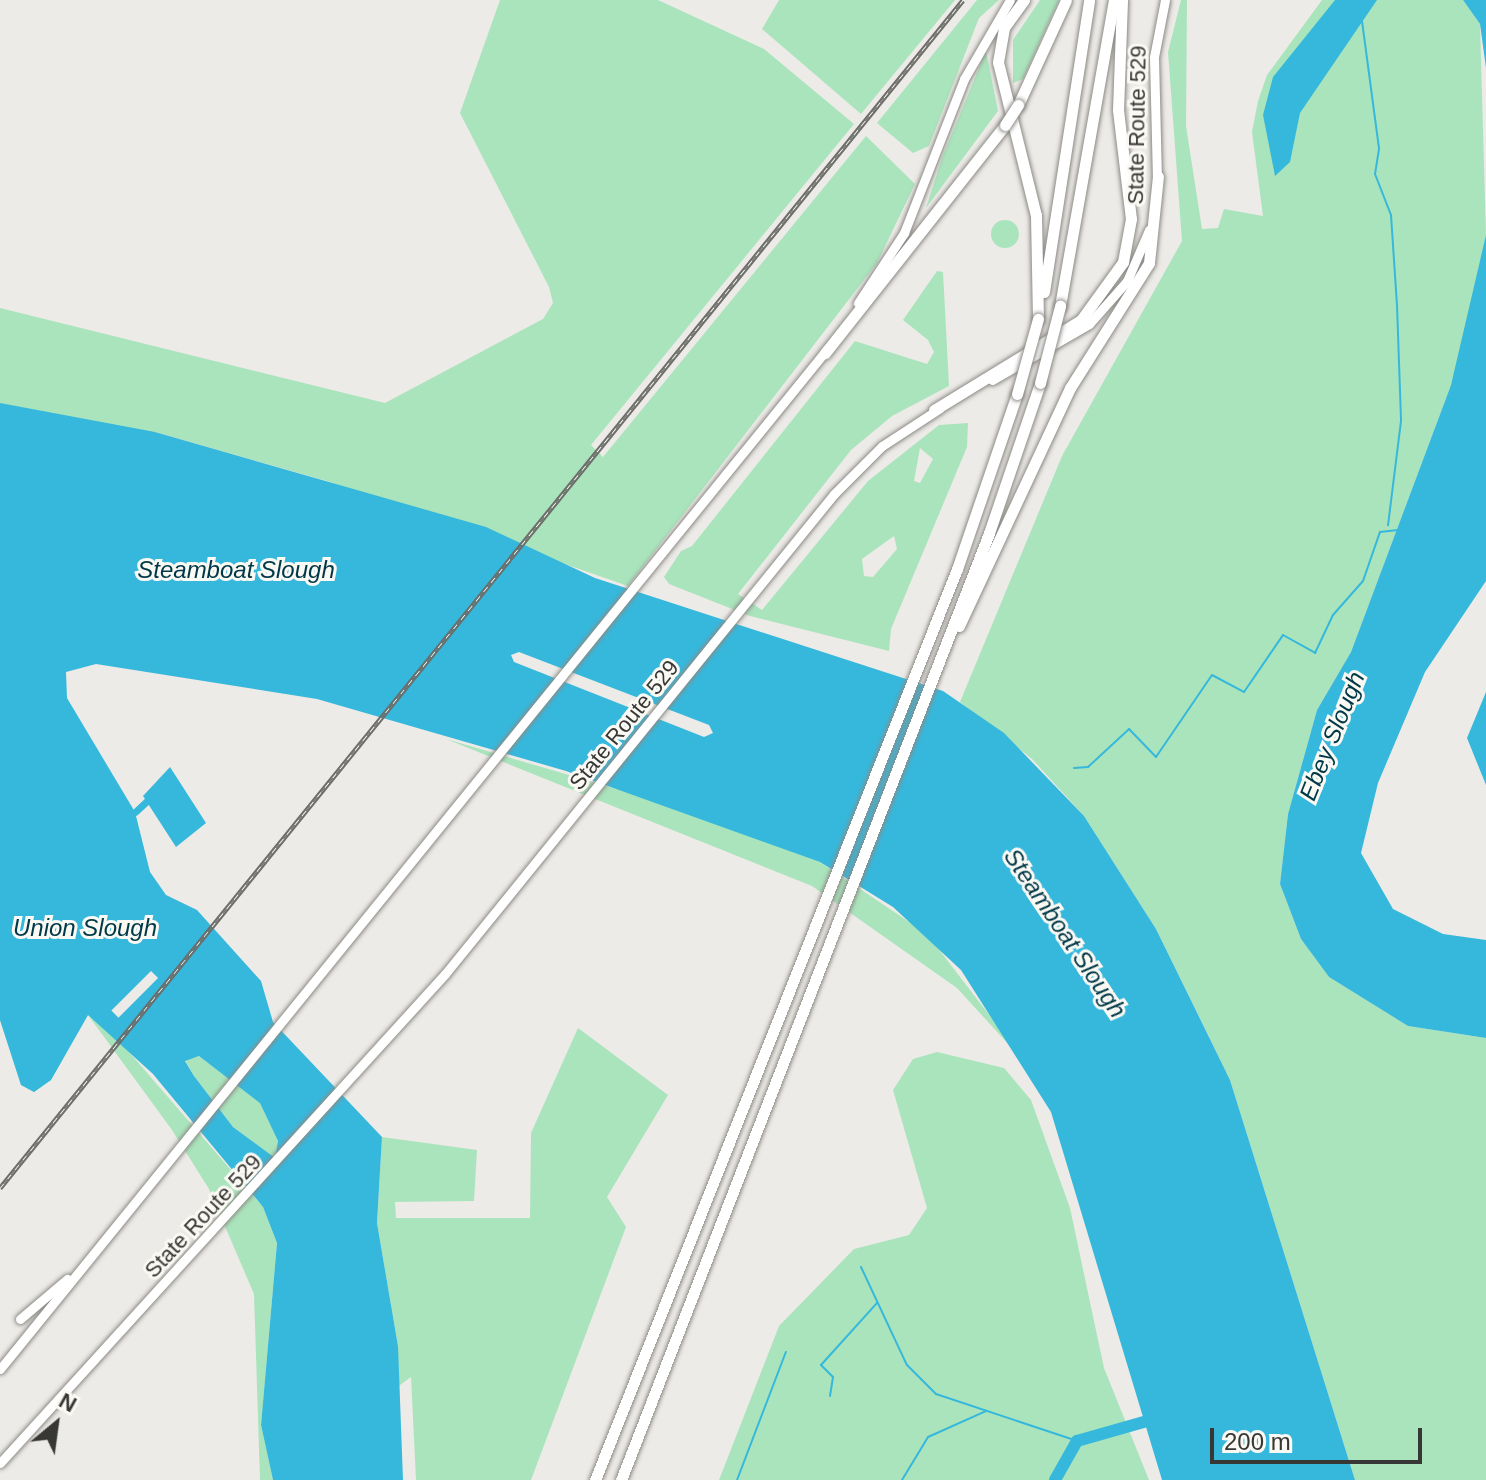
<!DOCTYPE html>
<style>
body{margin:0}
#map{position:relative;width:1486px;height:1480px;overflow:hidden;background:#edebe7;font-family:Arial,sans-serif}
div>[style]{position:absolute}
.green>*{inset:0;background:#aae4bc}
.round{border-radius:50%}
.water>*{inset:0;background:#36b8dc}
.pier>*{inset:0;background:#edebe7;transform-origin:0 0}
.stream>*{height:2px;margin:-1px;padding:0 1px;transform-origin:1px;border-radius:1px;background:#36b8dc}
.canal>*{height:7px;margin:-3.5px;padding:0 3.5px;transform-origin:3.5px;border-radius:3.5px;background:#36b8dc}
.river>*{height:12px;margin:-6px;padding:0 6px;transform-origin:6px;border-radius:6px;background:#36b8dc}
.roads{filter:drop-shadow(0 0 2px #8c8a86) drop-shadow(0 0 2px #8c8a86)}
.primary>*{height:9px;margin:-4.5px;padding:0 4.5px;transform-origin:4.5px;border-radius:4.5px;background:#fff}
.highway>*{height:11px;margin:-5.5px;padding:0 5.5px;transform-origin:5.5px;border-radius:5.5px;background:#fff}
.rail>*{height:5px;margin-top:-2.5px;transform-origin:0;background:repeating-linear-gradient(90deg,#fbf9f4 0 6px,#6d6d6a 0 12px);box-sizing:border-box;border-block:2px solid #6d6d6a}
.bridges{filter:drop-shadow(0 0 2px #8c8a86) drop-shadow(0 0 2px #8c8a86)}
.highway-bridge>*{height:11px;margin:-5.5px;padding:0 5.5px;transform-origin:5.5px;border-radius:5.5px;background:#fff}
span{translate:-50% -50%;white-space:nowrap;text-align:center;line-height:1.15;-webkit-text-stroke:6px #fbf9f4;paint-order:stroke}
.street-label{font-size:22px;color:#373735}
.water-label{font-size:24px;color:#003948;font-style:italic}
.north{position:absolute;left:16px;top:1384px;width:80px;height:80px;-webkit-text-stroke:6px #fbf9f4;paint-order:stroke;rotate:29deg;font-size:22px;font-weight:700;line-height:32px;text-align:center;color:#373735}
.north::after{content:'';display:block;margin:auto;width:28px;height:36px;background:#373735;clip-path:polygon(50% 0,100% 100%,50% 72%,0 100%)}
.scale{position:absolute;left:1210px;top:1428px;width:212px;height:36px;box-sizing:border-box;border:4px solid #373735;border-top:0;padding-left:10px;font-size:24px;line-height:28px;white-space:nowrap;color:#373735;-webkit-text-stroke:6px #fbf9f4;paint-order:stroke}
</style>
<div id="map">
<div class="green">
<i style="clip-path:polygon(500px 0,658px 0,764px 49px,854px 124px,591px 445px,603px 457px,866px 136px,915px 184px,877px 263px,628px 586px,327px 481px,155px 432px,0 428px,0 308px,385px 403px,543px 319px,553px 303px,549px 287px,460px 113px)"></i>
<i style="clip-path:polygon(779px 0,955px 0,861px 114px,762px 29px)"></i>
<i style="clip-path:polygon(977px 0,999px 0,979px 18px,929px 146px,913px 153px,877px 123px)"></i>
<i style="clip-path:polygon(1040px 0,1059px 0,1023px 79px,1013px 83px,1013px 40px)"></i>
<i style="clip-path:polygon(1181px 0,1187px 0,1186px 126px,1202px 229px,1218px 228px,1224px 209px,1263px 216px,1252px 132px,1258px 101px,1267px 75px,1322px 0,1463px 0,1480px 24px,1486px 235px,1478px 289px,1451px 385px,1351px 652px,1317px 710px,1288px 814px,1280px 884px,1301px 939px,1329px 977px,1408px 1026px,1486px 1038px,1486px 1480px,1355px 1480px,1230px 1080px,1156px 929px,1084px 816px,1032px 759px,960px 702px,1062px 456px,1182px 241px,1168px 52px)"></i>
<i style="clip-path:polygon(986px 51px,998px 111px,926px 208px,942px 158px)"></i>
<i class="round" style="left:991px;top:220px;width:28px;height:28px"></i>
<i style="clip-path:polygon(evenodd,937px 271px,943px 272px,949px 386px,892px 416px,851px 450px,738px 594px,762px 610px,868px 481px,939px 425px,968px 423px,967px 447px,891px 629px,889px 651px,750px 616px,669px 584px,664px 577px,681px 551px,692px 546px,855px 341px,927px 364px,934px 352px,928px 340px,903px 320px,937px 271px,920px 448px,933px 459px,920px 483px,914px 481px,920px 448px,937px 271px,894px 536px,897px 549px,873px 577px,864px 576px,862px 559px,894px 536px)"></i>
<i style="clip-path:polygon(446px 739px,661px 802px,820px 862px,927px 934px,1030px 1068px,957px 988px,812px 886px)"></i>
<i style="clip-path:polygon(0 753px,123px 1045px,263px 1207px,277px 1243px,261px 1425px,273px 1480px,260px 1480px,254px 1294px,209px 1189px,172px 1130px,88px 1015px,51px 1080px,34px 1092px,21px 1085px,0 1020px)"></i>
<i style="clip-path:polygon(578px 1028px,668px 1095px,607px 1197px,626px 1227px,531px 1480px,416px 1480px,411px 1377px,396px 1388px,398px 1346px,377px 1223px,382px 1137px,477px 1150px,474px 1201px,395px 1202px,396px 1218px,530px 1218px,531px 1133px)"></i>
<i style="clip-path:polygon(937px 1052px,1004px 1068px,1031px 1100px,1070px 1208px,1104px 1368px,1149px 1480px,719px 1480px,779px 1326px,854px 1249px,909px 1235px,927px 1208px,893px 1090px,913px 1059px)"></i>
<i style="clip-path:polygon(199px 1056px,261px 1103px,278px 1141px,275px 1159px,233px 1127px,194px 1076px,185px 1060px)"></i>
</div>
<div class="water">
<i style="clip-path:polygon(1335px 0,1377px 0,1300px 113px,1290px 162px,1275px 176px,1263px 115px,1273px 77px)"></i>
<i style="clip-path:polygon(1463px 0,1486px 0,1486px 68px,1480px 24px)"></i>
<i style="clip-path:polygon(1486px 235px,1486px 581px,1425px 672px,1378px 783px,1361px 853px,1393px 909px,1443px 934px,1486px 940px,1486px 1038px,1408px 1026px,1329px 977px,1301px 939px,1280px 884px,1288px 814px,1317px 710px,1351px 652px,1451px 385px)"></i>
<i style="clip-path:polygon(evenodd,0 403px,155px 432px,486px 527px,595px 578px,943px 691px,1004px 733px,1084px 816px,1156px 929px,1230px 1080px,1355px 1480px,1162px 1480px,1051px 1112px,961px 970px,893px 907px,820px 862px,566px 771px,317px 699px,96px 664px,66px 672px,67px 698px,135px 812px,150px 872px,166px 895px,197px 910px,261px 981px,273px 1022px,382px 1137px,377px 1223px,398px 1346px,403px 1480px,273px 1480px,261px 1425px,277px 1243px,263px 1207px,153px 1074px,88px 1015px,51px 1080px,34px 1092px,21px 1085px,0 1020px,0 403px,199px 1056px,260px 1103px,278px 1141px,275px 1158px,233px 1127px,194px 1076px,185px 1061px,199px 1056px)"></i>
<i style="clip-path:polygon(1486px 692px,1486px 785px,1467px 738px)"></i>
<i style="clip-path:polygon(170px 767px,206px 823px,176px 847px,143px 796px)"></i>
</div>
<div class="pier">
<i style="clip-path:polygon(519px 652px,709px 725px,713px 733px,704px 737px,514px 662px,511px 655px)"></i>
<i style="left:151px;top:971px;width:10px;height:56px;rotate:45deg"></i>
</div>
<div class="stream">
<i style="left:1362px;top:21px;width:129px;rotate:82.4deg"></i>
<i style="left:1379px;top:149px;width:25px;rotate:99deg"></i>
<i style="left:1375px;top:174px;width:44px;rotate:68.7deg"></i>
<i style="left:1391px;top:215px;width:90px;rotate:86.2deg"></i>
<i style="left:1397px;top:305px;width:116px;rotate:88deg"></i>
<i style="left:1401px;top:421px;width:105px;rotate:97.1deg"></i>
<i style="left:1074px;top:768px;width:14px;rotate:-4deg"></i>
<i style="left:1088px;top:767px;width:56px;rotate:-42.8deg"></i>
<i style="left:1129px;top:729px;width:39px;rotate:46deg"></i>
<i style="left:1156px;top:757px;width:99px;rotate:-55.7deg"></i>
<i style="left:1212px;top:675px;width:36px;rotate:28deg"></i>
<i style="left:1244px;top:692px;width:69px;rotate:-55.6deg"></i>
<i style="left:1283px;top:635px;width:37px;rotate:29deg"></i>
<i style="left:1315px;top:653px;width:42px;rotate:-64.7deg"></i>
<i style="left:1333px;top:615px;width:45px;rotate:-48.6deg"></i>
<i style="left:1363px;top:581px;width:52px;rotate:-70.9deg"></i>
<i style="left:1380px;top:532px;width:18px;rotate:-6deg"></i>
<i style="left:861px;top:1267px;width:108px;rotate:64.9deg"></i>
<i style="left:907px;top:1365px;width:41px;rotate:45deg"></i>
<i style="left:936px;top:1394px;width:149px;rotate:18.4deg"></i>
<i style="left:830px;top:1396px;width:19px;rotate:-81deg"></i>
<i style="left:833px;top:1377px;width:17px;rotate:-135deg"></i>
<i style="left:821px;top:1365px;width:84px;rotate:-47.9deg"></i>
<i style="left:737px;top:1480px;width:137px;rotate:-69.1deg"></i>
<i style="left:902px;top:1480px;width:50px;rotate:-58.8deg"></i>
<i style="left:928px;top:1437px;width:64px;rotate:-24.1deg"></i>
</div>
<div class="canal">
<i style="left:135px;top:812px;width:16px;rotate:-43deg"></i>
</div>
<div class="river">
<i style="left:1055px;top:1480px;width:45px;rotate:-60.6deg"></i>
<i style="left:1077px;top:1441px;width:84px;rotate:-15.9deg"></i>
</div>
<div class="roads">
<div class="primary">
<i style="left:1157px;top:180px;width:123px;rotate:-91.4deg"></i>
<i style="left:1154px;top:57px;width:58px;rotate:-79.1deg"></i>
<i style="left:858px;top:303px;width:84px;rotate:-56.7deg"></i>
<i style="left:904px;top:233px;width:165px;rotate:-68.7deg"></i>
<i style="left:964px;top:79px;width:91px;rotate:-59.8deg"></i>
<i style="left:992px;top:380px;width:112px;rotate:-30deg"></i>
<i style="left:1089px;top:324px;width:57px;rotate:-48.5deg"></i>
<i style="left:1127px;top:281px;width:56px;rotate:-66.7deg"></i>
<i style="left:20px;top:1319px;width:62px;rotate:-40.4deg"></i>
<i style="left:0;top:1369px;width:1315px;rotate:-50.96deg"></i>
<i style="left:0;top:1463px;width:661px;rotate:-47.7deg"></i>
<i style="left:445px;top:974px;width:618px;rotate:-50.98deg"></i>
<i style="left:834px;top:494px;width:68px;rotate:-45deg"></i>
<i style="left:882px;top:446px;width:69px;rotate:-33.2deg"></i>
</div>
<div class="highway">
<i style="left:1024px;top:0;width:34px;rotate:126deg"></i>
<i style="left:1004px;top:28px;width:35px;rotate:100deg"></i>
<i style="left:998px;top:62px;width:158px;rotate:76.1deg"></i>
<i style="left:1036px;top:215px;width:104px;rotate:88.9deg"></i>
<i style="left:1018px;top:105px;width:115px;rotate:-65.4deg"></i>
<i style="left:1044px;top:292px;width:295px;rotate:-81.2deg"></i>
<i style="left:1060px;top:306px;width:311px;rotate:-80deg"></i>
<i style="left:825px;top:353px;width:290px;rotate:-51.7deg"></i>
<i style="left:934px;top:410px;width:172px;rotate:-31.5deg"></i>
<i style="left:1081px;top:320px;width:72px;rotate:-54.1deg"></i>
<i style="left:1123px;top:262px;width:44px;rotate:-79.5deg"></i>
<i style="left:1131px;top:219px;width:110px;rotate:-96.8deg"></i>
<i style="left:1118px;top:110px;width:110px;rotate:-87.9deg"></i>
<i style="left:959px;top:626px;width:263px;rotate:-65deg"></i>
<i style="left:1070px;top:388px;width:148px;rotate:-57.7deg"></i>
<i style="left:1149px;top:263px;width:87px;rotate:-84.1deg"></i>
<i style="left:595px;top:1480px;width:980px;rotate:-68.33deg"></i>
<i style="left:957px;top:569px;width:185px;rotate:-71.1deg"></i>
<i style="left:621px;top:1480px;width:1016px;rotate:-68.76deg"></i>
<i style="left:989px;top:533px;width:158px;rotate:-71.2deg"></i>
</div>
</div>
<div class="rail">
<i style="left:0;top:1188px;width:1529px;rotate:-50.97deg"></i>
</div>
<div class="bridges">
<div class="highway-bridge">
<i style="left:1005px;top:125px;width:24px;rotate:-57deg"></i>
<i style="left:1040px;top:383px;width:80px;rotate:-75.4deg"></i>
<i style="left:1017px;top:394px;width:78px;rotate:-74.4deg"></i>
</div>
</div>
<div class="street-label">
<span style="left:1137px;top:125px;rotate:-89deg">State Route 529</span>
<span style="left:624px;top:725px;rotate:-51deg">State Route 529</span>
<span style="left:203px;top:1216px;rotate:-47deg">State Route 529</span>
</div>
<div class="water-label">
<span style="left:236px;top:570px">Steamboat Slough</span>
<span style="left:1332px;top:736px;rotate:-68deg">Ebey Slough</span>
<span style="left:85px;top:928px">Union Slough</span>
<span style="left:1065px;top:933px;rotate:56deg">Steamboat Slough</span>
</div>
<div class="north">N</div>
<div class="scale">200 m</div>
</div>
